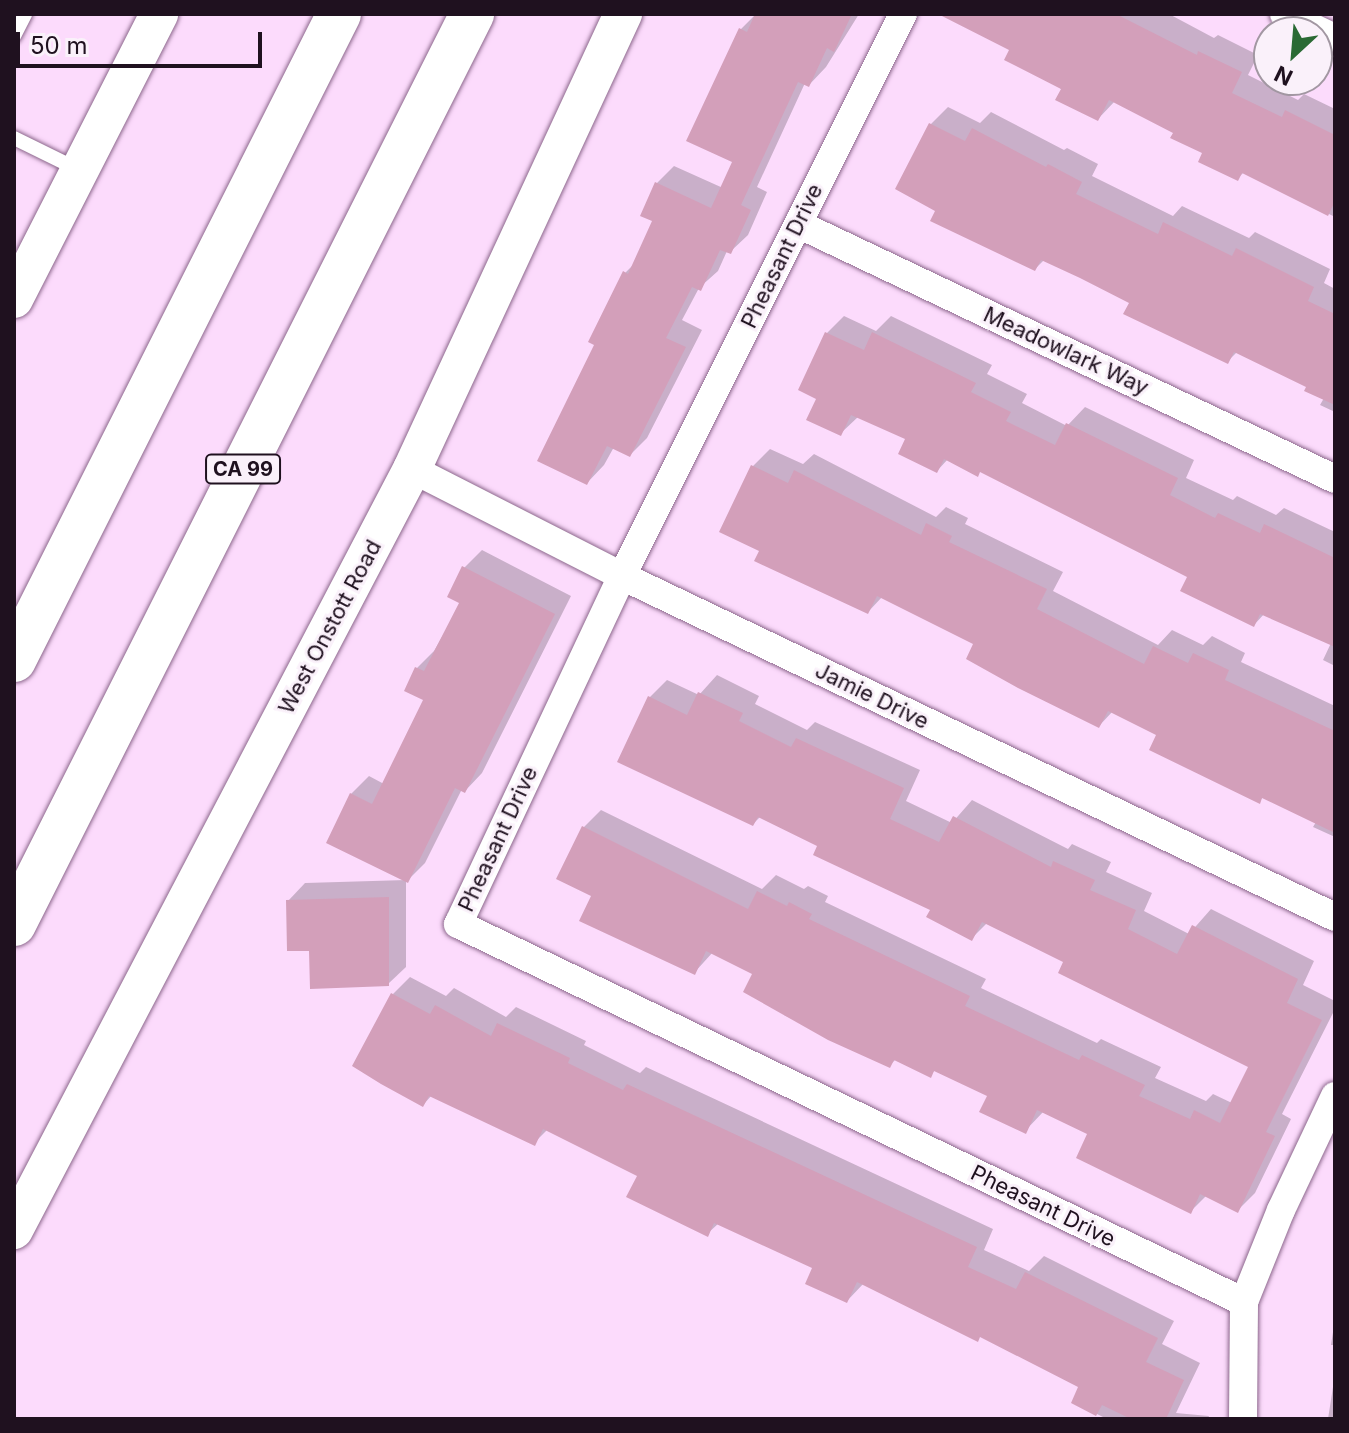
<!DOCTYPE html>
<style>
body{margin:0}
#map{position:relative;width:1349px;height:1433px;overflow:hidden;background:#fcdbfc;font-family:Inter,sans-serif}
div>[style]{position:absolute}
.shadow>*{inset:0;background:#0003}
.building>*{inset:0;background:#d39fba}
.roads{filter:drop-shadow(0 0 2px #8c678c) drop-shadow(0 0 2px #8c678c)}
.lane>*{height:14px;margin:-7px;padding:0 7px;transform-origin:7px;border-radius:7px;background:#fff}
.street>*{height:28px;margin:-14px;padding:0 14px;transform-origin:14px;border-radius:14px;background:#fff}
.secondary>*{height:38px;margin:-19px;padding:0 19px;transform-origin:19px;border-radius:19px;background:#fff}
.highway>*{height:44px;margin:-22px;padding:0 22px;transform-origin:22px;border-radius:22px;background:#fff}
span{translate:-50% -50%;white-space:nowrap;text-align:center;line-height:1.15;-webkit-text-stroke:6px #faf1fa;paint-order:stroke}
.shield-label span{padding:2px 6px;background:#faf1fa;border:2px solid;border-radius:6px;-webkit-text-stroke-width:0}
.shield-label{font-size:20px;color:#1f111f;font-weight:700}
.street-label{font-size:22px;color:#1f111f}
.frame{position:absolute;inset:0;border:16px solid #1f111f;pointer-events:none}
.north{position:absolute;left:1253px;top:16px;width:80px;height:80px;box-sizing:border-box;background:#faf1fa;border:2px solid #a297a2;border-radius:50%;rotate:206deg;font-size:22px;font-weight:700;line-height:32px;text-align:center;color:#1f111f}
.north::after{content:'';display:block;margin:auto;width:28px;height:36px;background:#2a6a34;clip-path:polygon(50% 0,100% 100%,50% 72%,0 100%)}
.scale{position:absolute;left:16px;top:32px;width:246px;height:36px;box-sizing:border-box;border:4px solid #1f111f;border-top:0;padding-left:10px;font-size:24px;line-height:28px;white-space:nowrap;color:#1f111f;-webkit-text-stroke:6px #faf1fa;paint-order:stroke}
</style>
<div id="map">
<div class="shadow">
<i style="clip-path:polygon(756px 14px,859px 14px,826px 67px,809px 85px,805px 83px,757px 187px,767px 192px,748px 235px,730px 252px,727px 251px,718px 271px,699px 288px,682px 320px,702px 330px,647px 438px,630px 455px,614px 447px,604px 465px,587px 483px,597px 344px,625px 273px,635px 263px,654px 220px,657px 183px,674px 166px,723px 188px,735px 161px,741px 29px)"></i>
<i style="clip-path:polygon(983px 14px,1169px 14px,1214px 38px,1218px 35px,1258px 55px,1248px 75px,1298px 100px,1304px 94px,1335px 109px,1335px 217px,1244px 172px,1237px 179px,1175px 132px,1115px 101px,1098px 119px,1012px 49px)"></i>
<i style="clip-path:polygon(948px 107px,980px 123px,991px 112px,1064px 150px,1067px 148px,1098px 164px,1092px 176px,1173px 216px,1182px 206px,1249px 238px,1255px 232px,1330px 269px,1324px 283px,1335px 289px,1335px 412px,1320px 405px,1324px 398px,1309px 386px,1238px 351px,1228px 361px,1132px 302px,1044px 260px,1035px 269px,938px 210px,931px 124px)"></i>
<i style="clip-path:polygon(844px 316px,876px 331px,891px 316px,992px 365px,987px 374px,1027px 394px,1022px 403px,1067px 426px,1085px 407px,1194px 460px,1186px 478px,1233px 500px,1237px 496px,1276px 515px,1284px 508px,1335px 532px,1335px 666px,1323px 660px,1331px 643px,1265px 613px,1254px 625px,1190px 576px,982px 470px,948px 459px,937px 471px,908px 439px,859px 416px,840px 434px,819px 398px,827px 333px)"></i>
<i style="clip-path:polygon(770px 449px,803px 464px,814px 454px,936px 517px,946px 507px,968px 518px,965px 524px,1063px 572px,1053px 591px,1158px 645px,1172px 630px,1203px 645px,1212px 636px,1245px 653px,1241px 662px,1335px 706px,1335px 837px,1313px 827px,1316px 822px,1264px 796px,1259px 801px,1159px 734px,1113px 711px,1099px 726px,976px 644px,883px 596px,868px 612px,762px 550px,753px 466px)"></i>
<i style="clip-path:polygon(482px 550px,571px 596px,482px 773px,465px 791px,462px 789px,425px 863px,408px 880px,351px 794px,369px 776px,384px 784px,426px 699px,417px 668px,434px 651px,462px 602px,464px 568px)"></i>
<i style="clip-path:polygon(717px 675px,759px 696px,755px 704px,807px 730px,815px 722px,920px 770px,906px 801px,952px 823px,972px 800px,1068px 849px,1072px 844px,1111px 862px,1106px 872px,1152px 893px,1144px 911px,1189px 934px,1211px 909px,1314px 961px,1303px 985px,1335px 1001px,1335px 1009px,1282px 1114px,1291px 1119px,1255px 1193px,1238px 1210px,1207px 1195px,1190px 1212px,1090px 1133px,1044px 1111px,1025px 1131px,990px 1095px,936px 1069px,930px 1075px,896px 1059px,890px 1065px,784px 1015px,785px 1012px,755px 973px,713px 952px,694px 973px,594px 895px,559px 878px,584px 827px,601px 810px,762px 889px,776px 875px,804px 889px,808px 886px,828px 896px,825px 902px,986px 979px,981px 988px,1097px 1043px,1101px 1039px,1161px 1067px,1155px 1078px,1206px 1101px,1213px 1094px,1232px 1103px,1251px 1066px,1066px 961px,987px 923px,972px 938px,933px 909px,820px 845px,761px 816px,753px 824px,649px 698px,667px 680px,699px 695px)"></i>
<i style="clip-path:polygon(406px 880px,406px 967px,388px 984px,311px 949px,288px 901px,305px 883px)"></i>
<i style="clip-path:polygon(410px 977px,446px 996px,454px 988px,506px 1017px,516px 1007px,586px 1041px,584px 1045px,640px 1073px,646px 1067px,993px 1229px,984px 1250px,1029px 1271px,1044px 1256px,1174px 1321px,1162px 1344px,1200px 1363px,1176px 1413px,1209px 1416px,1208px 1419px,1107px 1419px,1073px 1402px,1081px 1387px,981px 1335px,977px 1339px,864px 1283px,847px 1301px,814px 1267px,719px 1223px,707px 1234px,639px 1175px,548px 1129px,534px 1143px,432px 1095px,423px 1105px,393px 994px)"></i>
<i style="clip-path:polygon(1335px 1319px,1335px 1345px,1331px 1345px)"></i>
<i style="clip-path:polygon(1335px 1374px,1335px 1419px,1328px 1419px)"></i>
</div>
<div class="building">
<i style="clip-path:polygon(755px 14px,852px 14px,834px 52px,827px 48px,809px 87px,798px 82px,741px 205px,751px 210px,731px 254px,720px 250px,701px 291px,692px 287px,666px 338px,686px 347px,630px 457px,607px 446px,587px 485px,537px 461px,594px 345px,588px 342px,623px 271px,628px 274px,652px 221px,640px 216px,655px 182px,711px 208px,732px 162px,686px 141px,739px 28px,747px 32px)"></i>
<i style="clip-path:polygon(938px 14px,1116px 14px,1197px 55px,1198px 51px,1242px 72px,1232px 93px,1282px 117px,1285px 110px,1335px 135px,1335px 201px,1328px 216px,1242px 173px,1238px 181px,1198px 162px,1202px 153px,1170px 138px,1173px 133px,1109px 100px,1098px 121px,1055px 100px,1061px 89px,1004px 60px,1009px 50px)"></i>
<i style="clip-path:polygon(929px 123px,965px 141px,972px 128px,1046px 167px,1048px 164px,1082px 182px,1076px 194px,1158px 234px,1163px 222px,1232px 256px,1236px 248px,1314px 287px,1308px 301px,1335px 314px,1335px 405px,1304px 391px,1306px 387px,1234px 352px,1228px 364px,1123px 314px,1129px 303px,1080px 278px,1041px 260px,1035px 271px,930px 221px,935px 211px,895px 189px)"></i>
<i style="clip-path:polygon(825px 332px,864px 350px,872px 332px,976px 383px,971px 392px,1011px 412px,1006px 421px,1055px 445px,1066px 423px,1178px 478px,1170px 495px,1215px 518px,1218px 513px,1260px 533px,1264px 524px,1335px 558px,1335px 647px,1260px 614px,1254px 627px,1180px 591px,1187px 577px,980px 472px,978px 477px,944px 459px,937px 473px,898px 454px,905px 439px,851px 415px,841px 436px,806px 420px,816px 399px,798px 390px)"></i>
<i style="clip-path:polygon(751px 465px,788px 483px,794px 470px,921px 535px,926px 523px,952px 536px,949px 542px,1047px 589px,1037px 609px,1144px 664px,1153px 646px,1188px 663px,1193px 653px,1229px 670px,1225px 680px,1335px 731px,1335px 833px,1262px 798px,1260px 804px,1149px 750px,1156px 735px,1108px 711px,1099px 728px,1018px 688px,966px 659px,973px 644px,877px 596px,868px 614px,754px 561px,759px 551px,719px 532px)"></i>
<i style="clip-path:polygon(462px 566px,555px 614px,465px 793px,455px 788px,408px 883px,326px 843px,350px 793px,372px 804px,423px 700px,404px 691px,415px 667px,424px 671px,459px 603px,447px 597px)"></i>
<i style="clip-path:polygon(698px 692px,743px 713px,739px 721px,791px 747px,796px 738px,904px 788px,890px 819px,939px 842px,953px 816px,1051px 867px,1053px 861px,1095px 880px,1090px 890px,1136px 910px,1128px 929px,1177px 954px,1192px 925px,1298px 979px,1287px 1003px,1322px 1020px,1266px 1132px,1275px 1136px,1238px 1213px,1200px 1194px,1191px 1214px,1076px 1158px,1087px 1134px,1037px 1110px,1026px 1134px,979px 1112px,987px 1096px,934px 1071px,931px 1078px,894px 1060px,890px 1068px,828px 1040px,743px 992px,752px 974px,706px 951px,695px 975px,579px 921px,591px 896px,556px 879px,582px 826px,748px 909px,757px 891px,787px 906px,789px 902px,812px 914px,809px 919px,970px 996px,965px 1006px,1079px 1060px,1082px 1055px,1145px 1085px,1139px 1096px,1190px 1119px,1194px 1110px,1220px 1123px,1248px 1067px,1058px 973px,1063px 962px,982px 922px,972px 941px,926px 917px,930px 910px,813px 855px,817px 846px,758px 817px,753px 826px,617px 762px,648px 696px,687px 715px)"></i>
<i style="clip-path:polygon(389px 897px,389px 986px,310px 989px,309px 951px,287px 951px,286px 900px)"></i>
<i style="clip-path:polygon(391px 993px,430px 1014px,435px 1005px,491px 1036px,497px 1023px,570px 1058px,568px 1063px,623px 1090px,627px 1084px,977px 1247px,968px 1267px,1016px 1289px,1025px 1272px,1158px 1338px,1146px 1362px,1184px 1380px,1166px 1419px,1131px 1419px,1102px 1405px,1096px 1416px,1071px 1403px,1078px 1387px,980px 1337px,978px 1342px,857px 1282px,847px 1303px,805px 1284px,812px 1268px,714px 1223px,708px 1237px,626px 1197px,637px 1176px,543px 1129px,535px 1146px,429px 1096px,423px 1107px,381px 1084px,352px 1066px)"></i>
</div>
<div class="roads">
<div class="lane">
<i style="left:14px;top:36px;width:25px;rotate:-63deg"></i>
<i style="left:14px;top:138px;width:72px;rotate:26.2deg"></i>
</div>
<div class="street">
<i style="left:903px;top:14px;width:628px;rotate:116.57deg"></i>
<i style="left:622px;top:576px;width:385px;rotate:115.2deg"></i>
<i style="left:458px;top:924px;width:872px;rotate:25.68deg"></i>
<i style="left:1284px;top:14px;width:56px;rotate:25.2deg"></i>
<i style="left:798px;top:224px;width:594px;rotate:25.4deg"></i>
<i style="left:412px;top:469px;width:236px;rotate:27deg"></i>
<i style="left:622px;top:576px;width:790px;rotate:25.56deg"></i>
<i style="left:1243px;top:1419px;width:117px;rotate:-89.5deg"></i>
<i style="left:1244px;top:1302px;width:99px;rotate:-68.1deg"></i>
<i style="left:1281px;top:1210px;width:126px;rotate:-64.7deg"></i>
</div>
<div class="secondary">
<i style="left:14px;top:299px;width:320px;rotate:-63deg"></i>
<i style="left:14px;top:1230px;width:859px;rotate:-62.39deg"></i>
<i style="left:412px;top:469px;width:502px;rotate:-65.12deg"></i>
</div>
<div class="highway">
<i style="left:14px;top:660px;width:723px;rotate:-63.29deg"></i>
<i style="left:14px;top:924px;width:1019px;rotate:-63.28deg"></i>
</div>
</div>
<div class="shield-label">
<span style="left:243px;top:469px">CA 99</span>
</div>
<div class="street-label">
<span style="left:782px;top:256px;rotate:-64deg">Pheasant Drive</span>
<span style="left:1066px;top:351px;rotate:25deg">Meadowlark Way</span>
<span style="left:330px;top:627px;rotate:-62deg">West Onstott Road</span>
<span style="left:872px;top:696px;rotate:26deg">Jamie Drive</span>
<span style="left:498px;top:839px;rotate:-65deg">Pheasant Drive</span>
<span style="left:1043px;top:1206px;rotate:26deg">Pheasant Drive</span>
</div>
<div class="frame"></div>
<div class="north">N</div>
<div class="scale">50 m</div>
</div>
